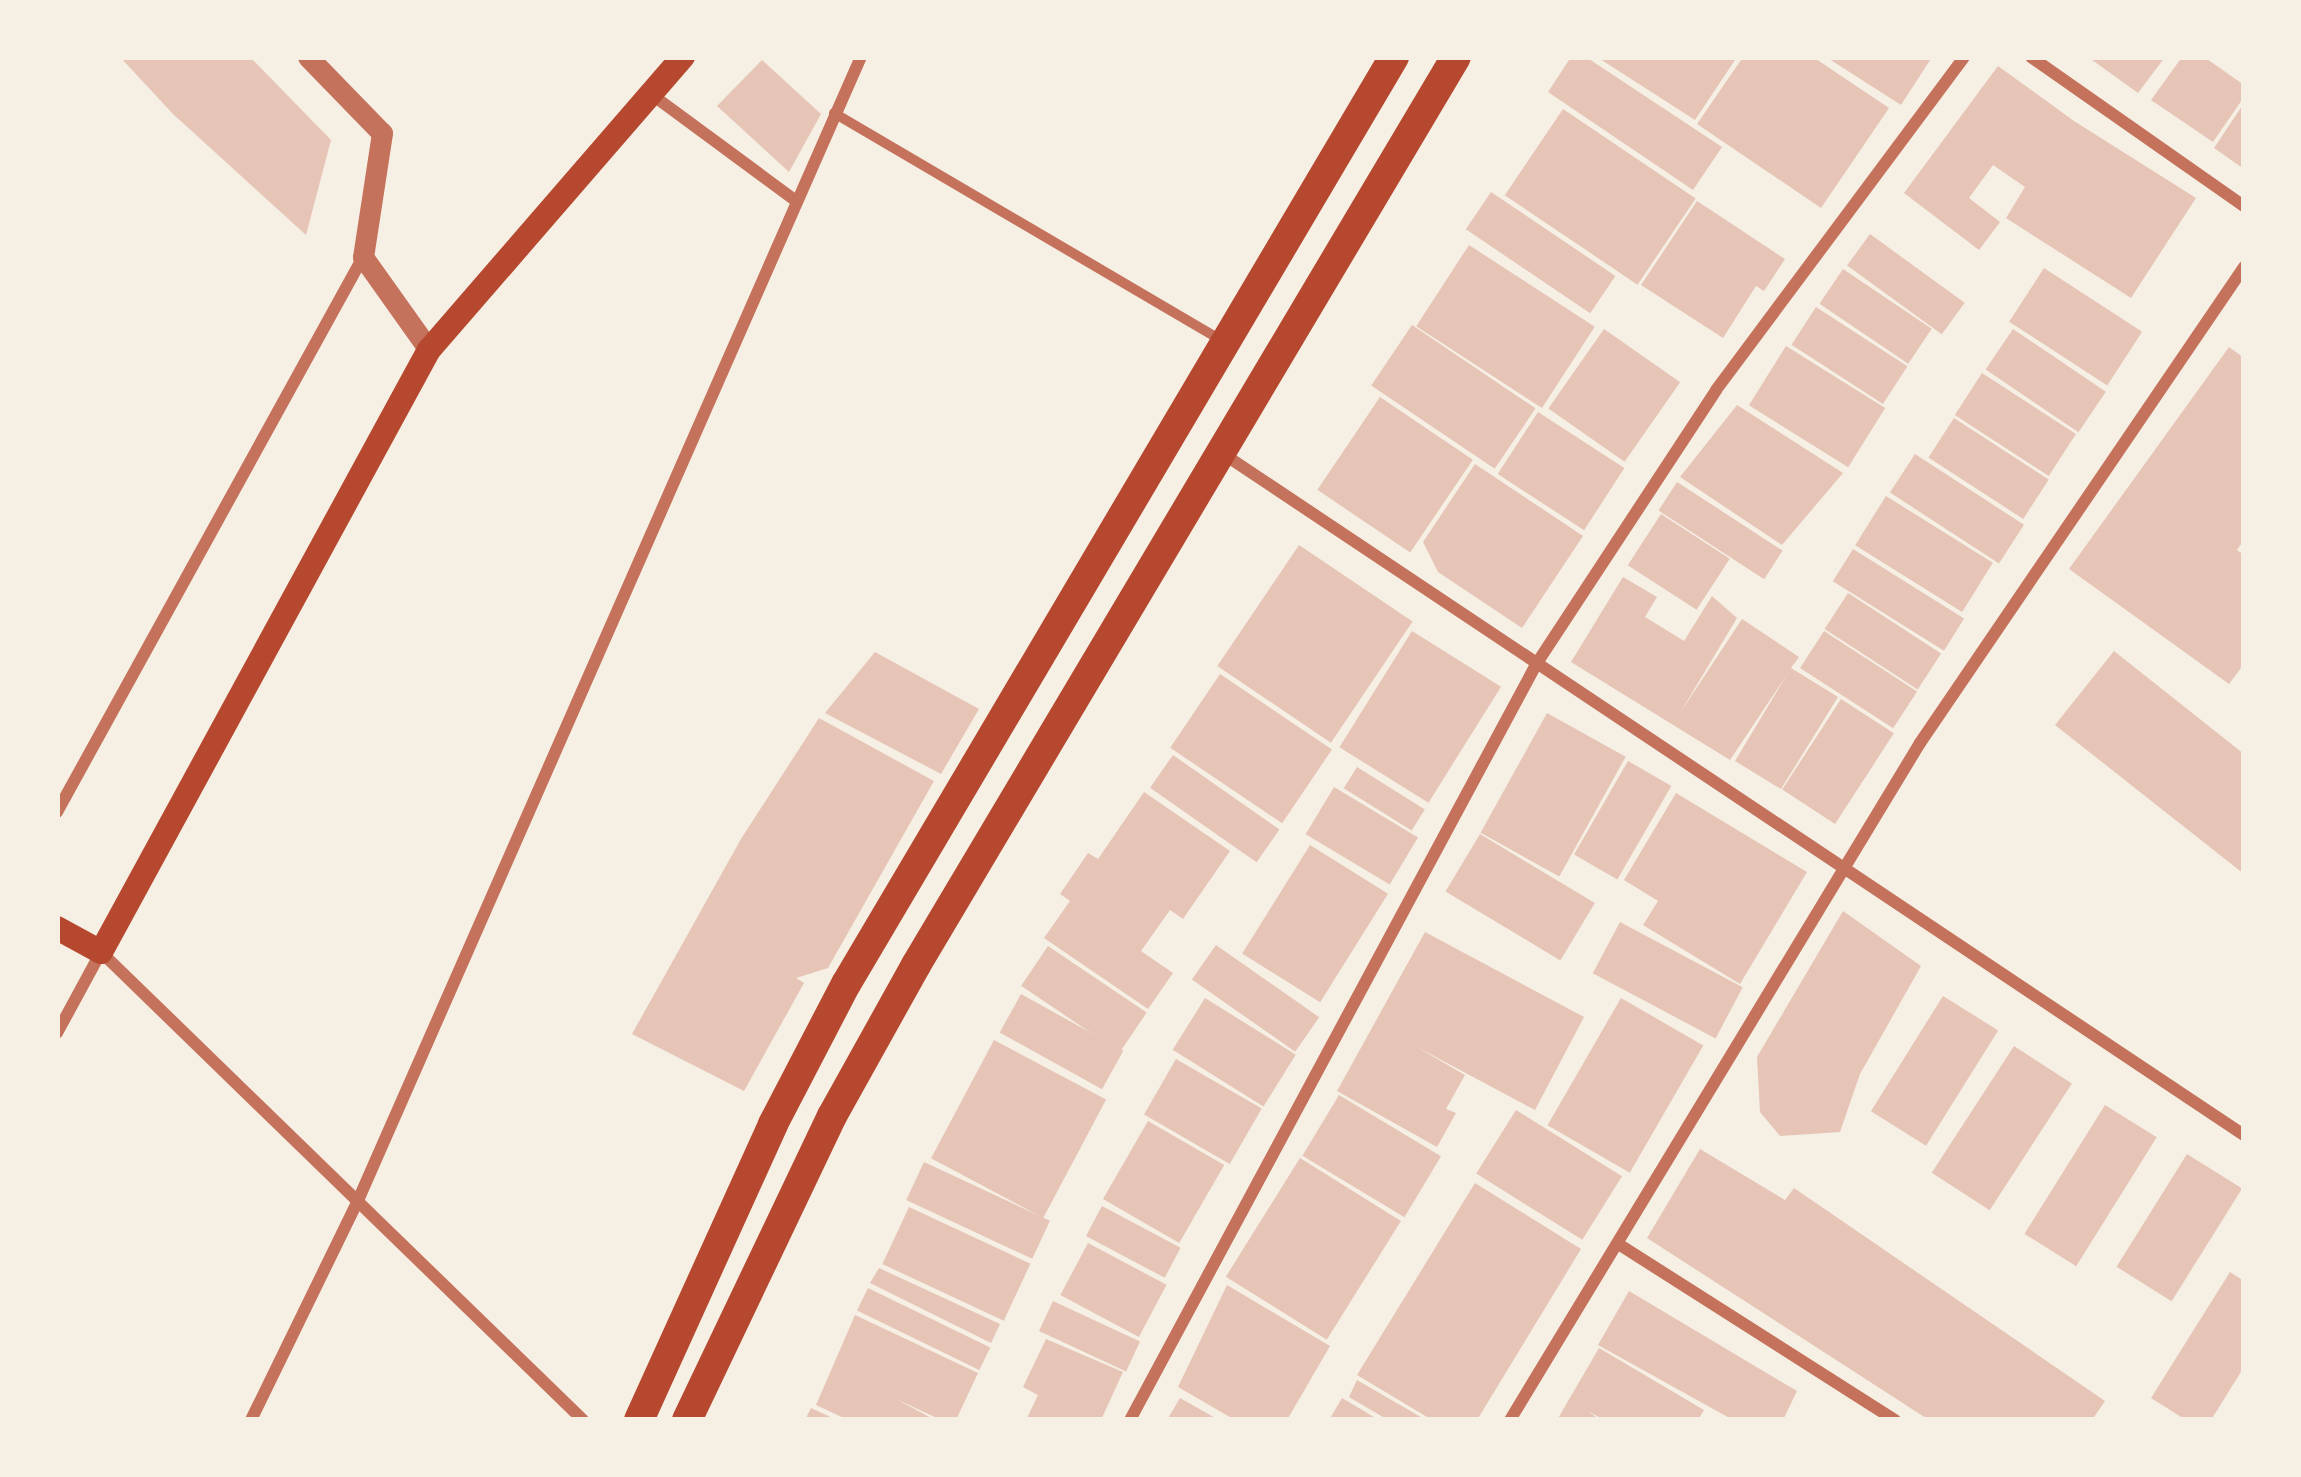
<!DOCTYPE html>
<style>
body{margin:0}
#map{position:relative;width:2301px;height:1477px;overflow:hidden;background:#f6efe4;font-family:"Source Sans 3",sans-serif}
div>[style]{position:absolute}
.building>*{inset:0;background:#e6c5b7;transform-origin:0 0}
.pedestrian>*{height:10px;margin:-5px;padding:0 5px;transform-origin:5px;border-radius:5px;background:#c5725c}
.minor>*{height:12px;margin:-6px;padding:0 6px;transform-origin:6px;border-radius:6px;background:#c5725c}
.tertiary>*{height:21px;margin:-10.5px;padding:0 10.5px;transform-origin:10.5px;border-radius:10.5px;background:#c5725c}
.secondary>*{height:24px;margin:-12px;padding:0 12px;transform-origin:12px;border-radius:12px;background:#b5482f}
.primary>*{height:30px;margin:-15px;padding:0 15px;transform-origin:15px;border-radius:15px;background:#b5482f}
span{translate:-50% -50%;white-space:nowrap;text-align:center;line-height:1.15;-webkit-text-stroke:12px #f6efe4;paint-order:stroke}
.frame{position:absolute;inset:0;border:60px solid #f6efe4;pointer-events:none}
</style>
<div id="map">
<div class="building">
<i style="clip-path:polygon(120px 57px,250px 57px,331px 140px,306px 235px,173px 114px)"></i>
<i style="clip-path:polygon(1571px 57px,1586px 57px,1722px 147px,1693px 190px,1548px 92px)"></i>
<i style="clip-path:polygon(1597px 57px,1737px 57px,1695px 120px)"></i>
<i style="clip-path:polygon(1743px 57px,1813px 57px,1889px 108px,1821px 208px,1697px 124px)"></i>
<i style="clip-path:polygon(1826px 57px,1932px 57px,1901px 105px)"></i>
<i style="clip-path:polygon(2088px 57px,2165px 57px,2138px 93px)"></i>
<i style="clip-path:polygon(2182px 57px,2204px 57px,2244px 85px,2244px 97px,2213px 142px,2151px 100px)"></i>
<i style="clip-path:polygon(762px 60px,821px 114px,789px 172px,717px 106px)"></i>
<i style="clip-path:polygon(1998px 66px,2074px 121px,2196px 198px,2131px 298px,2006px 218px,2025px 187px,1993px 165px,1969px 198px,2000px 222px,1979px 250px,1904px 193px)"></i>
<i style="clip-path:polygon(2244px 103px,2244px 169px,2214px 148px)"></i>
<i style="left:1563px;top:109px;width:160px;height:104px;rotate:34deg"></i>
<i style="left:1491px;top:192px;width:150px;height:45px;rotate:34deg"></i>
<i style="clip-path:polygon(1697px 201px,1785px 259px,1764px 291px,1756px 286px,1723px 338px,1641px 285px)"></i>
<i style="left:1870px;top:234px;width:117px;height:39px;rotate:36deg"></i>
<i style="left:1469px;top:245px;width:150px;height:97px;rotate:33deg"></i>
<i style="left:2044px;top:268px;width:117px;height:64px;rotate:33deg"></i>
<i style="left:1843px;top:269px;width:107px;height:42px;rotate:34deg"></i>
<i style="left:1816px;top:307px;width:109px;height:45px;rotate:33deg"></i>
<i style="left:1412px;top:325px;width:149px;height:73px;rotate:34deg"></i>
<i style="left:1604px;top:329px;width:93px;height:97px;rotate:35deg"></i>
<i style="left:2013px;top:329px;width:112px;height:49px;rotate:34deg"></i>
<i style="left:1786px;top:346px;width:117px;height:70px;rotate:32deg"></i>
<i style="clip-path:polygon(2229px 347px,2244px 358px,2244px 540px,2237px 550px,2244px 555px,2244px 664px,2229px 684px,2069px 569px)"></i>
<i style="left:1982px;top:373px;width:112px;height:50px;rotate:33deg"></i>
<i style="left:1380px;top:397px;width:112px;height:112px;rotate:34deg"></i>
<i style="clip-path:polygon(1737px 405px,1843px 473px,1782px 545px,1680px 477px)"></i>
<i style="left:1538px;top:412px;width:103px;height:74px;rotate:33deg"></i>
<i style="left:1954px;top:418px;width:113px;height:47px;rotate:33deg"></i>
<i style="left:1915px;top:454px;width:130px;height:46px;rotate:33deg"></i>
<i style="clip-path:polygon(1475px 464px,1583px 536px,1522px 628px,1438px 572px,1423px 542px)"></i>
<i style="left:1677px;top:482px;width:126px;height:34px;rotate:33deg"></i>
<i style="left:1886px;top:496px;width:126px;height:58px;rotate:32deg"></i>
<i style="left:1661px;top:514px;width:82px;height:61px;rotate:33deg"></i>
<i style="left:1299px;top:545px;width:137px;height:146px;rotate:34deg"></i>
<i style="left:1853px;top:549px;width:131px;height:38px;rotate:32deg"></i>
<i style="clip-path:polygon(1623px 577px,1657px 597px,1645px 617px,1684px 641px,1712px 596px,1737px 618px,1680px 713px,1742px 619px,1799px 657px,1791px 668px,1838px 697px,1781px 789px,1735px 761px,1788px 673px,1730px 760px,1571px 662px)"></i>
<i style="left:1848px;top:593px;width:111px;height:43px;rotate:33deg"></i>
<i style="left:1412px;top:631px;width:105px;height:137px;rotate:32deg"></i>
<i style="left:1824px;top:631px;width:111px;height:44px;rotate:33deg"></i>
<i style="clip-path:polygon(2114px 651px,2244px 754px,2244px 874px,2055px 725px)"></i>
<i style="clip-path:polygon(875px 652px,979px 709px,941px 774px,825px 713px)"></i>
<i style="left:1220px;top:674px;width:135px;height:89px;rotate:34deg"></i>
<i style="left:1841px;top:699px;width:63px;height:108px;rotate:33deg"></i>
<i style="left:1547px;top:713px;width:90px;height:137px;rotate:29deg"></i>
<i style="clip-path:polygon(819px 718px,934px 781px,828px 968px,796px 978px,804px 983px,744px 1091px,632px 1034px,741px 839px)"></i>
<i style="left:1173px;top:755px;width:130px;height:40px;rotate:35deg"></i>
<i style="left:1628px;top:761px;width:50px;height:108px;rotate:30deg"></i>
<i style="left:1357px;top:767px;width:80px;height:25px;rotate:32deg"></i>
<i style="left:1334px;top:787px;width:98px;height:55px;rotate:31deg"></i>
<i style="clip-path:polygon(1144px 792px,1230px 851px,1183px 919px,1170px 910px,1141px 951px,1173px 973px,1148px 1009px,1044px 938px,1070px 901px,1060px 894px,1088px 853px,1098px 859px)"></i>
<i style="clip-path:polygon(1676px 793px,1807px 872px,1740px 984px,1643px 925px,1658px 901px,1624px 880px)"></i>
<i style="left:1480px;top:834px;width:134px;height:67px;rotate:31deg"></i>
<i style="left:1310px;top:845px;width:92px;height:128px;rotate:32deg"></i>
<i style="clip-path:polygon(1843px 911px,1921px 966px,1860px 1074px,1840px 1132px,1780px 1136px,1760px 1112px,1757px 1057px)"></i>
<i style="left:1620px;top:922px;width:139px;height:58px;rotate:28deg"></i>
<i style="clip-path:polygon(1425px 932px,1584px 1017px,1535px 1110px,1415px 1046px,1465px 1075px,1446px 1109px,1456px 1113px,1437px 1147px,1337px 1091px)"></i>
<i style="left:1216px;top:945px;width:126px;height:42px;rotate:35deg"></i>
<i style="left:1048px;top:946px;width:119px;height:48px;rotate:34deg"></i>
<i style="left:1021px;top:994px;width:117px;height:44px;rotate:29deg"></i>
<i style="left:1943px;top:996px;width:65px;height:136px;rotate:32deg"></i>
<i style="left:1205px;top:998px;width:107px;height:61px;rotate:32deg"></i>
<i style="left:1621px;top:998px;width:95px;height:147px;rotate:30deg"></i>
<i style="left:994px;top:1040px;width:127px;height:134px;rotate:28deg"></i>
<i style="left:2014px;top:1046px;width:69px;height:151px;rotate:33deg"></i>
<i style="left:1176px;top:1059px;width:99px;height:64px;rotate:30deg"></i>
<i style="left:1339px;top:1095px;width:119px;height:71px;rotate:31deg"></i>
<i style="left:2105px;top:1105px;width:61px;height:152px;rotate:32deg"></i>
<i style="left:1516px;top:1110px;width:125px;height:75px;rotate:32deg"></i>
<i style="left:1148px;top:1121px;width:88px;height:90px;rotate:30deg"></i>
<i style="clip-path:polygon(1700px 1149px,1785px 1200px,1794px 1188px,2105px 1401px,2092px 1420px,1929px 1420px,1647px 1238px)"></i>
<i style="left:2187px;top:1154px;width:65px;height:133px;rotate:32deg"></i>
<i style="left:1300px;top:1158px;width:119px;height:140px;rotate:32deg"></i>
<i style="left:924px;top:1162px;width:139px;height:42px;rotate:25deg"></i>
<i style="clip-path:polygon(1475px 1183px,1581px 1249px,1477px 1420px,1432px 1420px,1357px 1375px)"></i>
<i style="left:1102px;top:1206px;width:89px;height:34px;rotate:28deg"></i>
<i style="left:909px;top:1207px;width:134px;height:63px;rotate:25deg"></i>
<i style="left:1088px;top:1243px;width:89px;height:59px;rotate:28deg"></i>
<i style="clip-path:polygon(879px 1268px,1000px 1324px,991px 1343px,870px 1283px)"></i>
<i style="clip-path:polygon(2230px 1272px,2244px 1281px,2244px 1367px,2211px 1420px,2186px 1420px,2151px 1398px)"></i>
<i style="clip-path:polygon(1227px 1285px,1330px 1346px,1287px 1420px,1235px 1420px,1178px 1387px)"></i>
<i style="left:868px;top:1288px;width:136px;height:25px;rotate:26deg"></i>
<i style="clip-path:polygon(1629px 1291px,1797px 1391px,1783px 1420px,1733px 1420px,1598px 1345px)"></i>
<i style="left:1053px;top:1301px;width:96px;height:33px;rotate:25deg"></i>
<i style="clip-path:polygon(855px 1315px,978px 1373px,956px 1420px,941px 1420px,896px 1399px,935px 1420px,848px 1420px,816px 1405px)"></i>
<i style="clip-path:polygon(1046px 1339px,1123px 1372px,1101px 1420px,1026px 1420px,1038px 1395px,1023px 1387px)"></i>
<i style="clip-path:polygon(1599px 1348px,1704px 1410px,1698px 1420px,1604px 1420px,1588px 1411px,1600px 1420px,1557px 1420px)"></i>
<i style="clip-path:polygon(1357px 1380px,1426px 1420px,1388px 1420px,1349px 1397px)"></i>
<i style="clip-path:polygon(1180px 1398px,1219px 1420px,1167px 1420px)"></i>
<i style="clip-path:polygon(1342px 1398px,1379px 1420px,1329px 1420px)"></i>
<i style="clip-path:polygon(811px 1408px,837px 1420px,805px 1420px)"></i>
</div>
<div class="pedestrian">
<i style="left:834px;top:113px;width:452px;rotate:30.4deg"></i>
</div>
<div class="minor">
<i style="left:2031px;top:57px;width:260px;rotate:35deg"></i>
<i style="left:651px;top:94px;width:179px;rotate:36.4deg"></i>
<i style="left:1222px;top:453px;width:1229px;rotate:33.72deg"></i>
<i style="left:57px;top:812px;width:634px;rotate:-61.13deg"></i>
<i style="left:57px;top:1033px;width:92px;rotate:-61.5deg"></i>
<i style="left:101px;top:952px;width:672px;rotate:44.16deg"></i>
<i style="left:1620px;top:1245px;width:326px;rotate:32.5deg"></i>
<i style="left:251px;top:1420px;width:239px;rotate:-64deg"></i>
<i style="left:356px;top:1205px;width:1254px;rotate:-66.26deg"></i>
<i style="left:1130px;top:1420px;width:859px;rotate:-61.74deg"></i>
<i style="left:1537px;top:663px;width:326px;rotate:-56.7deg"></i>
<i style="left:1716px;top:390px;width:415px;rotate:-53.3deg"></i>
<i style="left:1510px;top:1420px;width:791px;rotate:-58.8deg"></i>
<i style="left:1920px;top:743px;width:576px;rotate:-55.76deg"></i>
</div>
<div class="tertiary">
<i style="left:308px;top:57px;width:106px;rotate:45.8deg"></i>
<i style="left:382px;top:133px;width:125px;rotate:98.7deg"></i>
<i style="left:363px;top:257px;width:114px;rotate:54.6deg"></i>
</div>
<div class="secondary">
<i style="left:57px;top:928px;width:50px;rotate:28.6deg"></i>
<i style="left:101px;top:952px;width:686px;rotate:-61.42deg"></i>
<i style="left:429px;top:350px;width:388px;rotate:-49.1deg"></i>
</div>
<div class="primary">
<i style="left:639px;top:1420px;width:325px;rotate:-65.6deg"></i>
<i style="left:773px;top:1124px;width:158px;rotate:-62.5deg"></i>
<i style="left:846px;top:984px;width:1077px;rotate:-59.41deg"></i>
<i style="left:687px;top:1420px;width:337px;rotate:-64.5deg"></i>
<i style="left:832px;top:1116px;width:173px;rotate:-60.9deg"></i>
<i style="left:916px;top:965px;width:1056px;rotate:-59.26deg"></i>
</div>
<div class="frame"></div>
</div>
